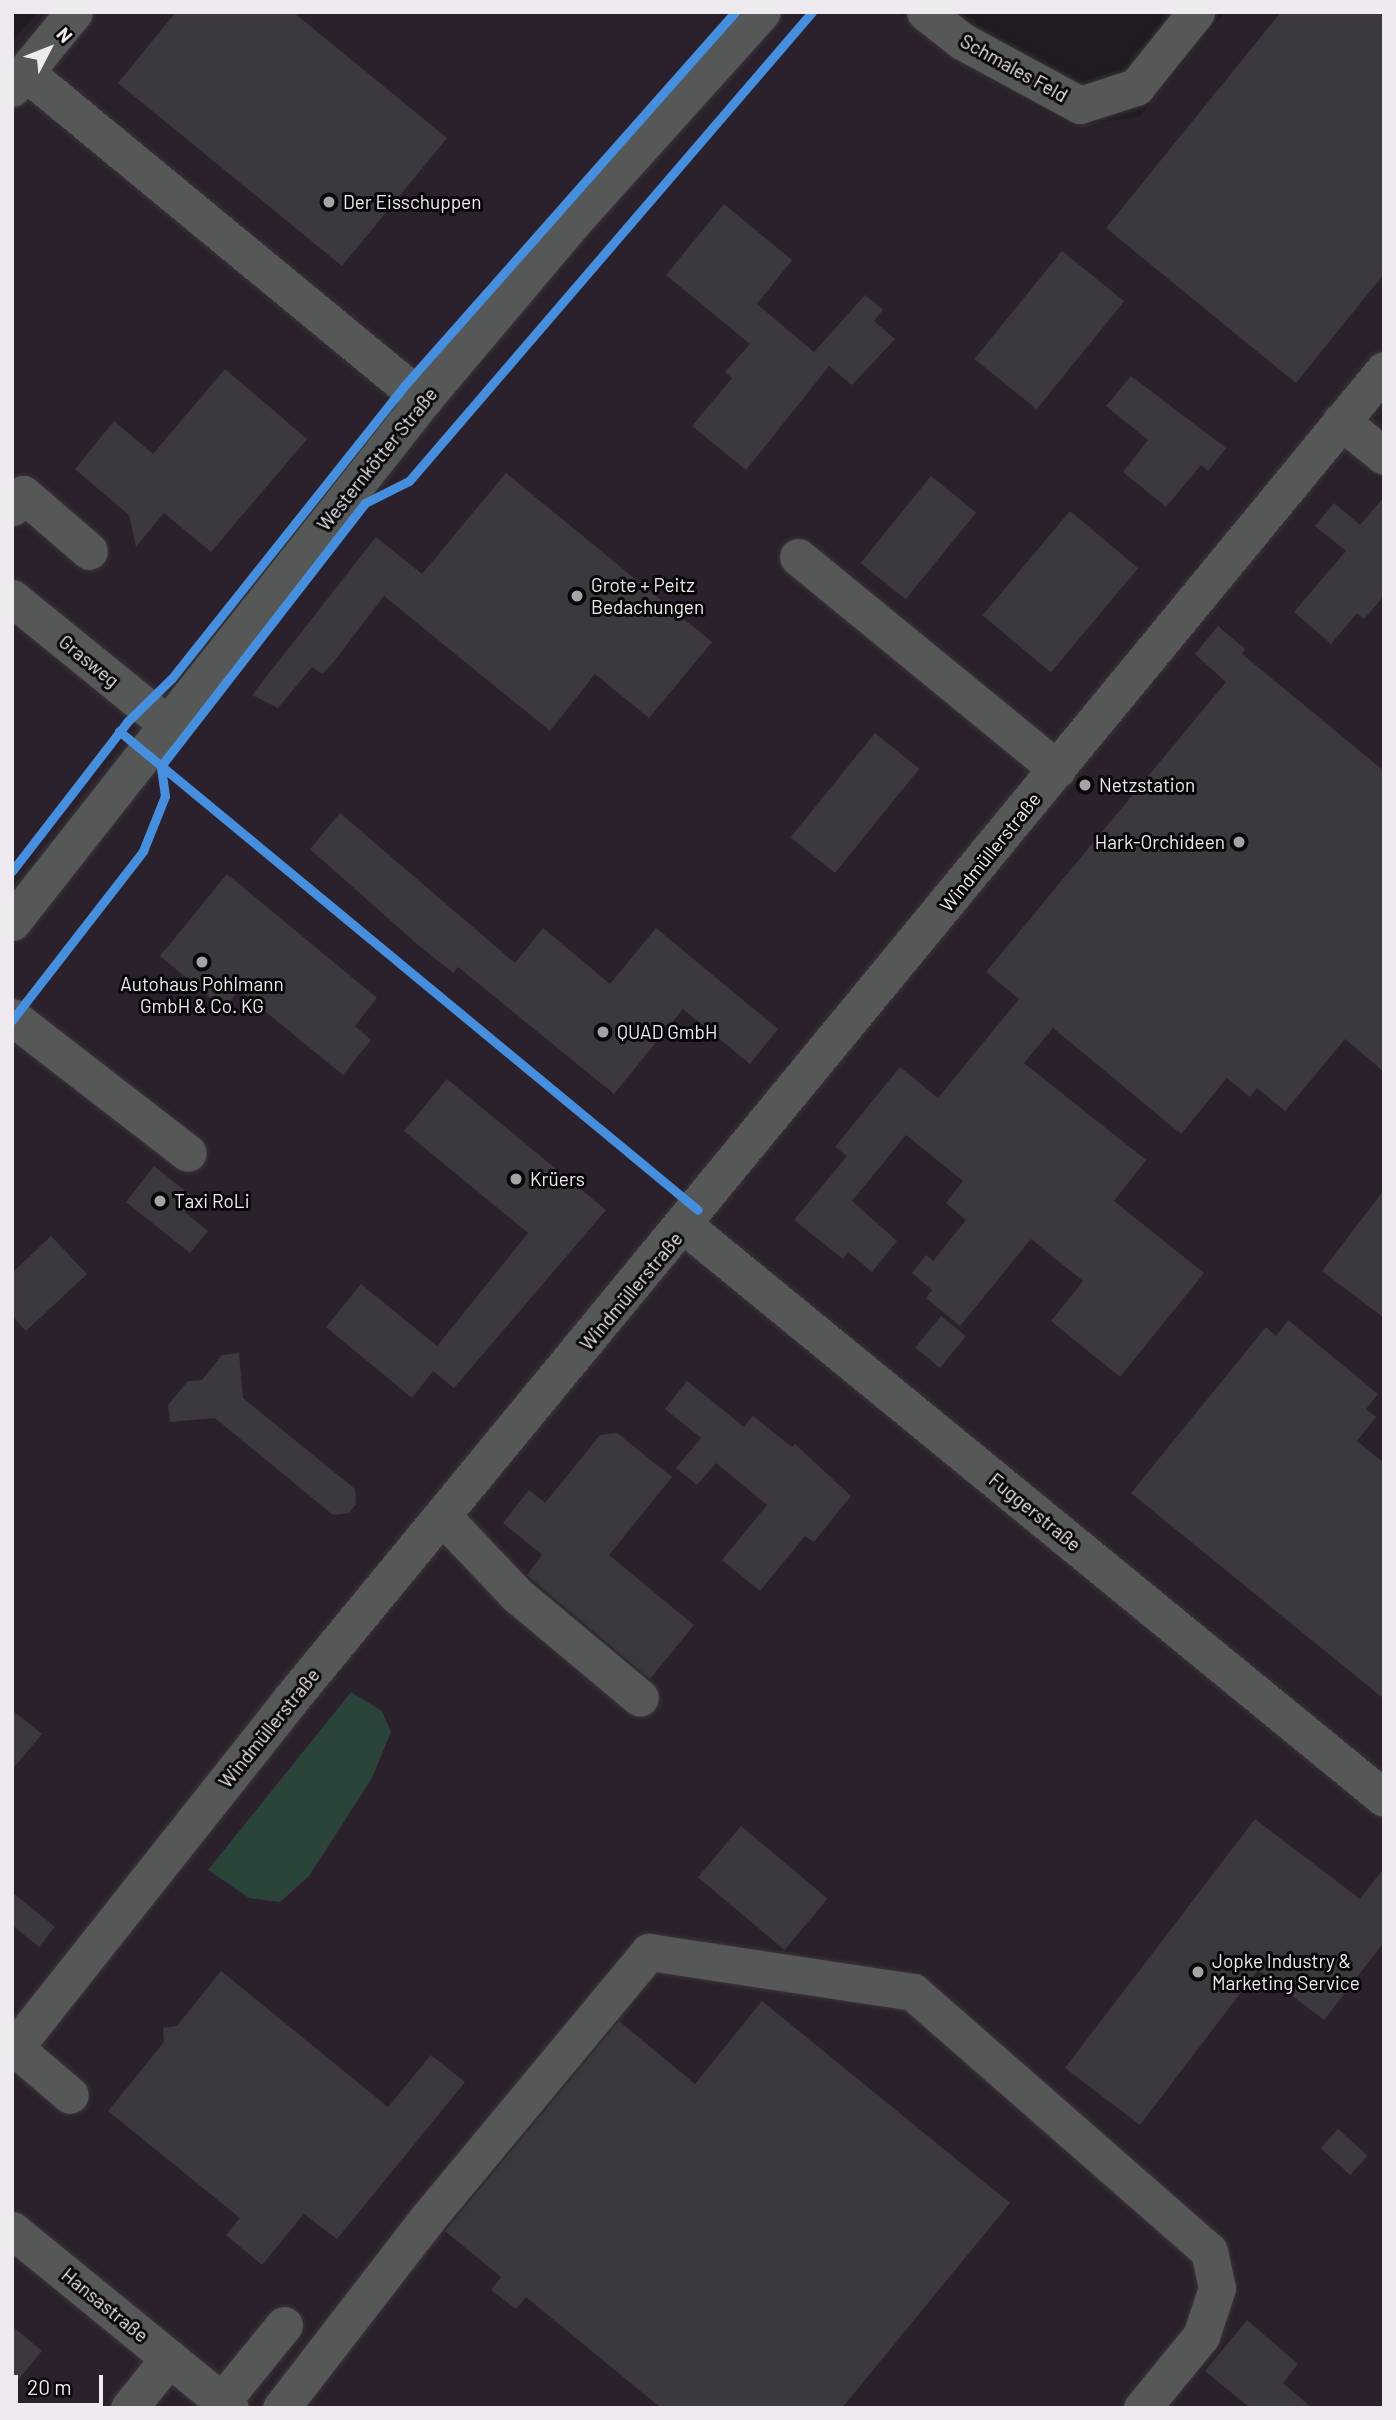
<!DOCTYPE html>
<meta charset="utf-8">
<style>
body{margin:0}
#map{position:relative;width:1396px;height:2420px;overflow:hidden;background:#201c21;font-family:Barlow,sans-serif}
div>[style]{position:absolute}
.built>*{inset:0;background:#2b212c}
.green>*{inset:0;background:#2b4439}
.building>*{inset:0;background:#3b393d;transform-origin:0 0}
.roads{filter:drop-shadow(0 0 2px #383639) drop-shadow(0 0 2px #383639)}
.minor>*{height:37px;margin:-18.5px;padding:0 18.5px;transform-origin:18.5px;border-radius:18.5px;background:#565857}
.cycleway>*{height:9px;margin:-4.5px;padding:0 4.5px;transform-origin:4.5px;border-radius:4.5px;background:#468fdf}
.dots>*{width:19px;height:19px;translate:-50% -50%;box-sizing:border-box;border:4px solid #09070a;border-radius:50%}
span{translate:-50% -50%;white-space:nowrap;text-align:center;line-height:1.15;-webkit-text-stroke:6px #09070a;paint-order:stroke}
.street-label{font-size:19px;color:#efeaef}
.poi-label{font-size:19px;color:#efeaef}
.left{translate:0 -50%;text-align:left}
.right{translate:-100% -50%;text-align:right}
.frame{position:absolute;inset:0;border:14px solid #efeaef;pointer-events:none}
.north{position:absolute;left:14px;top:14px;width:70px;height:70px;-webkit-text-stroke:5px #09070a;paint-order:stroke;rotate:48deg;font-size:19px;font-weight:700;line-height:28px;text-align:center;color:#efeaef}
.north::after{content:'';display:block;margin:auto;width:24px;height:32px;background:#efeaef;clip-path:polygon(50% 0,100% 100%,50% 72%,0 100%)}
.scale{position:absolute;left:14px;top:2375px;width:89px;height:32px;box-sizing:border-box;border:4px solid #efeaef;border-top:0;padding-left:9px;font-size:21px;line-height:24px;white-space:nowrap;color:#efeaef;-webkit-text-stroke:5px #09070a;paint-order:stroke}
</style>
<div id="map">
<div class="built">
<i style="clip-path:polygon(38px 12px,898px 12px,996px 84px,1072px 126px,1139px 117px,1225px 12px,1384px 12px,1384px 2408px,12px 2408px,12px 42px)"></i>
</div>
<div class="green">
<i style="clip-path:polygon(351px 1692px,382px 1711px,391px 1732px,372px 1778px,309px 1876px,280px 1902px,249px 1898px,208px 1870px)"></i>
</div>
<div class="building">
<i style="clip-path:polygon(176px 12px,293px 12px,447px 138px,342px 266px,118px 83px)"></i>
<i style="clip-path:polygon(1281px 12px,1384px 12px,1384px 274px,1296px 383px,1106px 228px)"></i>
<i style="clip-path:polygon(724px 204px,792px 260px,757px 304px,814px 352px,865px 295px,883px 310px,874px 321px,895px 339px,852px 385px,829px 366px,746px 470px,692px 426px,732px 378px,725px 372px,750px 344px,666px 275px)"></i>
<i style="left:1062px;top:251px;width:80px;height:139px;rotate:39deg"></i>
<i style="clip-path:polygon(225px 369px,307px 439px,211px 552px,164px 513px,136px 547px,129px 515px,75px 469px,114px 421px,153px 454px)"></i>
<i style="clip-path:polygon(1131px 376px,1226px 448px,1208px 471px,1201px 465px,1166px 507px,1123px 472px,1148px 440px,1106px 406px)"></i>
<i style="clip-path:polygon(506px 473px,712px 642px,649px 718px,595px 674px,550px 731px,384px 596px,332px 664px,322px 674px,312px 667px,278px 708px,252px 695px,376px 537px,422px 574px)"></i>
<i style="left:931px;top:476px;width:58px;height:112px;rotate:39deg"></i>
<i style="clip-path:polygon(1384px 497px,1384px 596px,1364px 619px,1357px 613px,1331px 644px,1294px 612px,1346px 551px,1315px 526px,1334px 503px,1360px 525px)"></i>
<i style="left:1070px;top:511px;width:89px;height:136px;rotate:40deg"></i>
<i style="clip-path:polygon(1218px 626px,1245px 649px,1242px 654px,1384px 771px,1384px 1072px,1345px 1039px,1285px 1111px,1257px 1088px,1250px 1097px,1227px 1078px,1181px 1134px,1053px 1028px,1024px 1063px,1146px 1160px,1114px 1201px,1204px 1273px,1120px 1377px,1051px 1321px,1083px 1281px,1031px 1239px,960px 1326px,926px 1298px,932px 1290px,912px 1273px,926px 1255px,933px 1261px,966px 1220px,946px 1203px,963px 1181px,906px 1135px,852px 1201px,897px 1241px,872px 1272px,848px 1252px,843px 1259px,794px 1220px,847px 1156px,835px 1147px,900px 1067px,938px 1098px,1019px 999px,986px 972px,1226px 682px,1195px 654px)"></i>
<i style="left:875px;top:733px;width:57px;height:134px;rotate:39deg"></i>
<i style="clip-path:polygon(340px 813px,515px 963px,543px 928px,610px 984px,656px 928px,778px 1029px,750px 1064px,683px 1009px,614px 1094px,458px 967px,453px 973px,417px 944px,310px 849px)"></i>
<i style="clip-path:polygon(227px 874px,377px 998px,355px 1026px,371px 1040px,343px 1075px,239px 990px,224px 1009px,160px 956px)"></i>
<i style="clip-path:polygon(447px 1079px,606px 1210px,454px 1388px,433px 1371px,412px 1398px,326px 1327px,361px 1284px,437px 1346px,528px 1233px,404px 1131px)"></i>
<i style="clip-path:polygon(154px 1166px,195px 1199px,185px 1212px,208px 1231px,190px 1253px,126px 1202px)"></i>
<i style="clip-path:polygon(1384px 1190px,1384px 1318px,1322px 1271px)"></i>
<i style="clip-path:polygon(51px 1236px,87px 1274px,26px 1331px,12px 1316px,12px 1273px)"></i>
<i style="left:941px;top:1316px;width:32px;height:41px;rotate:39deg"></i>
<i style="clip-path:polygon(1288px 1320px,1378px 1394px,1366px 1409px,1376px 1417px,1357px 1441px,1384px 1463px,1384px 1699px,1131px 1493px,1266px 1327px,1276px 1336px)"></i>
<i style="clip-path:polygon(239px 1353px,243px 1398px,355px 1489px,356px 1504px,349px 1513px,333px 1515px,215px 1418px,170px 1422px,168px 1405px,188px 1381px,202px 1380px,222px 1355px)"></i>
<i style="clip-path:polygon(687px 1381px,744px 1427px,753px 1416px,792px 1447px,795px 1444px,851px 1496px,814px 1542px,805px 1536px,760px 1591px,722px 1560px,767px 1505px,716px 1463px,697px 1485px,676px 1468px,701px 1438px,665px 1409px)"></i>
<i style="clip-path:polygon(617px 1433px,672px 1477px,609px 1555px,694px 1625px,650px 1679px,527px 1575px,542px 1555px,503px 1523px,529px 1490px,545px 1503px,600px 1435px)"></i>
<i style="clip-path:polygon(12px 1710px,42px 1734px,12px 1770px)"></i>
<i style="clip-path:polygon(1255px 1819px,1360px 1899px,1384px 1868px,1384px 1942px,1324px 2020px,1258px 1970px,1140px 2125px,1065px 2068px)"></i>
<i style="left:741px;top:1826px;width:113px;height:67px;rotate:40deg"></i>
<i style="clip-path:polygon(12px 1892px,55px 1927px,39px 1947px,12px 1925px)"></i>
<i style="clip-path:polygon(221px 1971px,388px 2107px,431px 2055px,465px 2082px,337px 2239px,304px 2214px,262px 2265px,226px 2235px,240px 2218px,108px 2111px,164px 2042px,163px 2028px,177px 2026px)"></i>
<i style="clip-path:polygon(762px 2001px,1010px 2203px,842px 2408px,661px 2408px,526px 2297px,516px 2309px,491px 2290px,501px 2277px,445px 2231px,619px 2021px,695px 2084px)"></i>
<i style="left:1338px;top:2129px;width:40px;height:26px;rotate:42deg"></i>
<i style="clip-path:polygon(1247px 2320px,1298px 2364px,1283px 2383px,1312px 2408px,1250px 2408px,1205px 2371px)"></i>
<i style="clip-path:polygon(12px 2326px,42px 2351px,12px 2387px)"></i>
</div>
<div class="roads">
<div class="minor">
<i style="left:925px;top:12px;width:47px;rotate:38.1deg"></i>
<i style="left:962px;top:41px;width:134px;rotate:28.5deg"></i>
<i style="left:1080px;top:105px;width:59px;rotate:-17.8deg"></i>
<i style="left:1136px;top:87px;width:96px;rotate:-51.3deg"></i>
<i style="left:25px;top:72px;width:516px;rotate:39.49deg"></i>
<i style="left:12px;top:88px;width:98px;rotate:-50.8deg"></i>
<i style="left:1341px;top:421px;width:55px;rotate:39.1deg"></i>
<i style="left:12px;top:507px;width:17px;rotate:-50deg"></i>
<i style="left:23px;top:494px;width:87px;rotate:40.8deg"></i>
<i style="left:798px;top:557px;width:335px;rotate:39.3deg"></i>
<i style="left:12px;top:598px;width:198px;rotate:39.1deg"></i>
<i style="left:12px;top:922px;width:664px;rotate:-51.78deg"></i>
<i style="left:423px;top:400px;width:242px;rotate:-49.9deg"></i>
<i style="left:579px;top:215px;width:273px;rotate:-48deg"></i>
<i style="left:12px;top:1017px;width:222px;rotate:37.7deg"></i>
<i style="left:685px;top:1226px;width:903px;rotate:39.29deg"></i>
<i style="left:442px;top:1516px;width:109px;rotate:46.5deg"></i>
<i style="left:517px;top:1595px;width:160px;rotate:39.9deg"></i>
<i style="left:15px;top:2048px;width:72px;rotate:40.5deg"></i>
<i style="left:12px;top:2051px;width:448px;rotate:-51.6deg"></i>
<i style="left:290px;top:1700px;width:1722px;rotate:-50.56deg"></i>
<i style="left:12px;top:2230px;width:281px;rotate:39.2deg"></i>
<i style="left:222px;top:2401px;width:98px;rotate:-50.8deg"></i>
<i style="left:129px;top:2408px;width:64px;rotate:-51.3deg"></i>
<i style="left:281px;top:2408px;width:239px;rotate:-52.3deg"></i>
<i style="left:427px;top:2219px;width:347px;rotate:-50.3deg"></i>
<i style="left:649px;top:1952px;width:267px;rotate:8.6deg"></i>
<i style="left:913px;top:1992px;width:393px;rotate:41.2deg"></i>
<i style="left:1209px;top:2251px;width:38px;rotate:78deg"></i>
<i style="left:1217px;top:2288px;width:51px;rotate:108.4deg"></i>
<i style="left:1201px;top:2336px;width:93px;rotate:129.3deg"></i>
</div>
</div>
<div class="cycleway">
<i style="left:119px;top:731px;width:751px;rotate:39.6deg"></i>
<i style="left:12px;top:871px;width:188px;rotate:-52.3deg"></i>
<i style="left:127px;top:722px;width:63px;rotate:-44.4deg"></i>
<i style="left:172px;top:678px;width:374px;rotate:-51.5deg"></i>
<i style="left:405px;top:385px;width:498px;rotate:-48.5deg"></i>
<i style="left:12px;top:1020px;width:214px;rotate:-52.2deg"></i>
<i style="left:143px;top:851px;width:59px;rotate:-68.2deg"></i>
<i style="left:165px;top:796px;width:30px;rotate:-98deg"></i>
<i style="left:161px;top:766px;width:333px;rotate:-52.2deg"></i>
<i style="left:365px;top:503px;width:49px;rotate:-26.6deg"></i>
<i style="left:409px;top:481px;width:618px;rotate:-49.33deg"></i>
</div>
<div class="dots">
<i style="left:329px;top:202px;background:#a7a2a7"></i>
<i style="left:577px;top:596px;background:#a7a2a7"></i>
<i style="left:1085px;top:785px;background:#a7a2a7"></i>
<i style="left:1239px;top:842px;background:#a7a2a7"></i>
<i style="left:202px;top:962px;background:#a7a2a7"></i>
<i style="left:603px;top:1032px;background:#a7a2a7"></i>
<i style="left:516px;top:1179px;background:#a7a2a7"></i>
<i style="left:160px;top:1201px;background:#a7a2a7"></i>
<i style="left:1198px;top:1972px;background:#a7a2a7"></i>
</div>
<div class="street-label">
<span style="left:1014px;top:68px;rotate:29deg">Schmales Feld</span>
<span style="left:377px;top:459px;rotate:-51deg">Westernkötter Straße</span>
<span style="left:89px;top:661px;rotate:39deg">Grasweg</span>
<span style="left:990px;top:852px;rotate:-51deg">Windmüllerstraße</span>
<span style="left:631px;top:1291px;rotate:-50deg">Windmüllerstraße</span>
<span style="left:1035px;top:1512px;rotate:39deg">Fuggerstraße</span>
<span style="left:269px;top:1728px;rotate:-51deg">Windmüllerstraße</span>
<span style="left:105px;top:2305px;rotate:39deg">Hansastraße</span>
</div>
<div class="poi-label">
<span class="left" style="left:343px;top:202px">Der Eisschuppen</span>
<span class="left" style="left:591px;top:596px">Grote + Peitz<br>Bedachungen</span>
<span class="left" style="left:1099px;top:785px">Netzstation</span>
<span class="right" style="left:1225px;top:842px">Hark-Orchideen</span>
<span style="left:202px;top:995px">Autohaus Pohlmann<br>GmbH &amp; Co. KG</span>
<span class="left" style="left:617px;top:1032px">QUAD GmbH</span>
<span class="left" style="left:530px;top:1179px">Krüers</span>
<span class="left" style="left:174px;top:1201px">Taxi RoLi</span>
<span class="left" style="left:1212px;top:1972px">Jopke Industry &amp;<br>Marketing Service</span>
</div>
<div class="frame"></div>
<div class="north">N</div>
<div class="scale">20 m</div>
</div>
